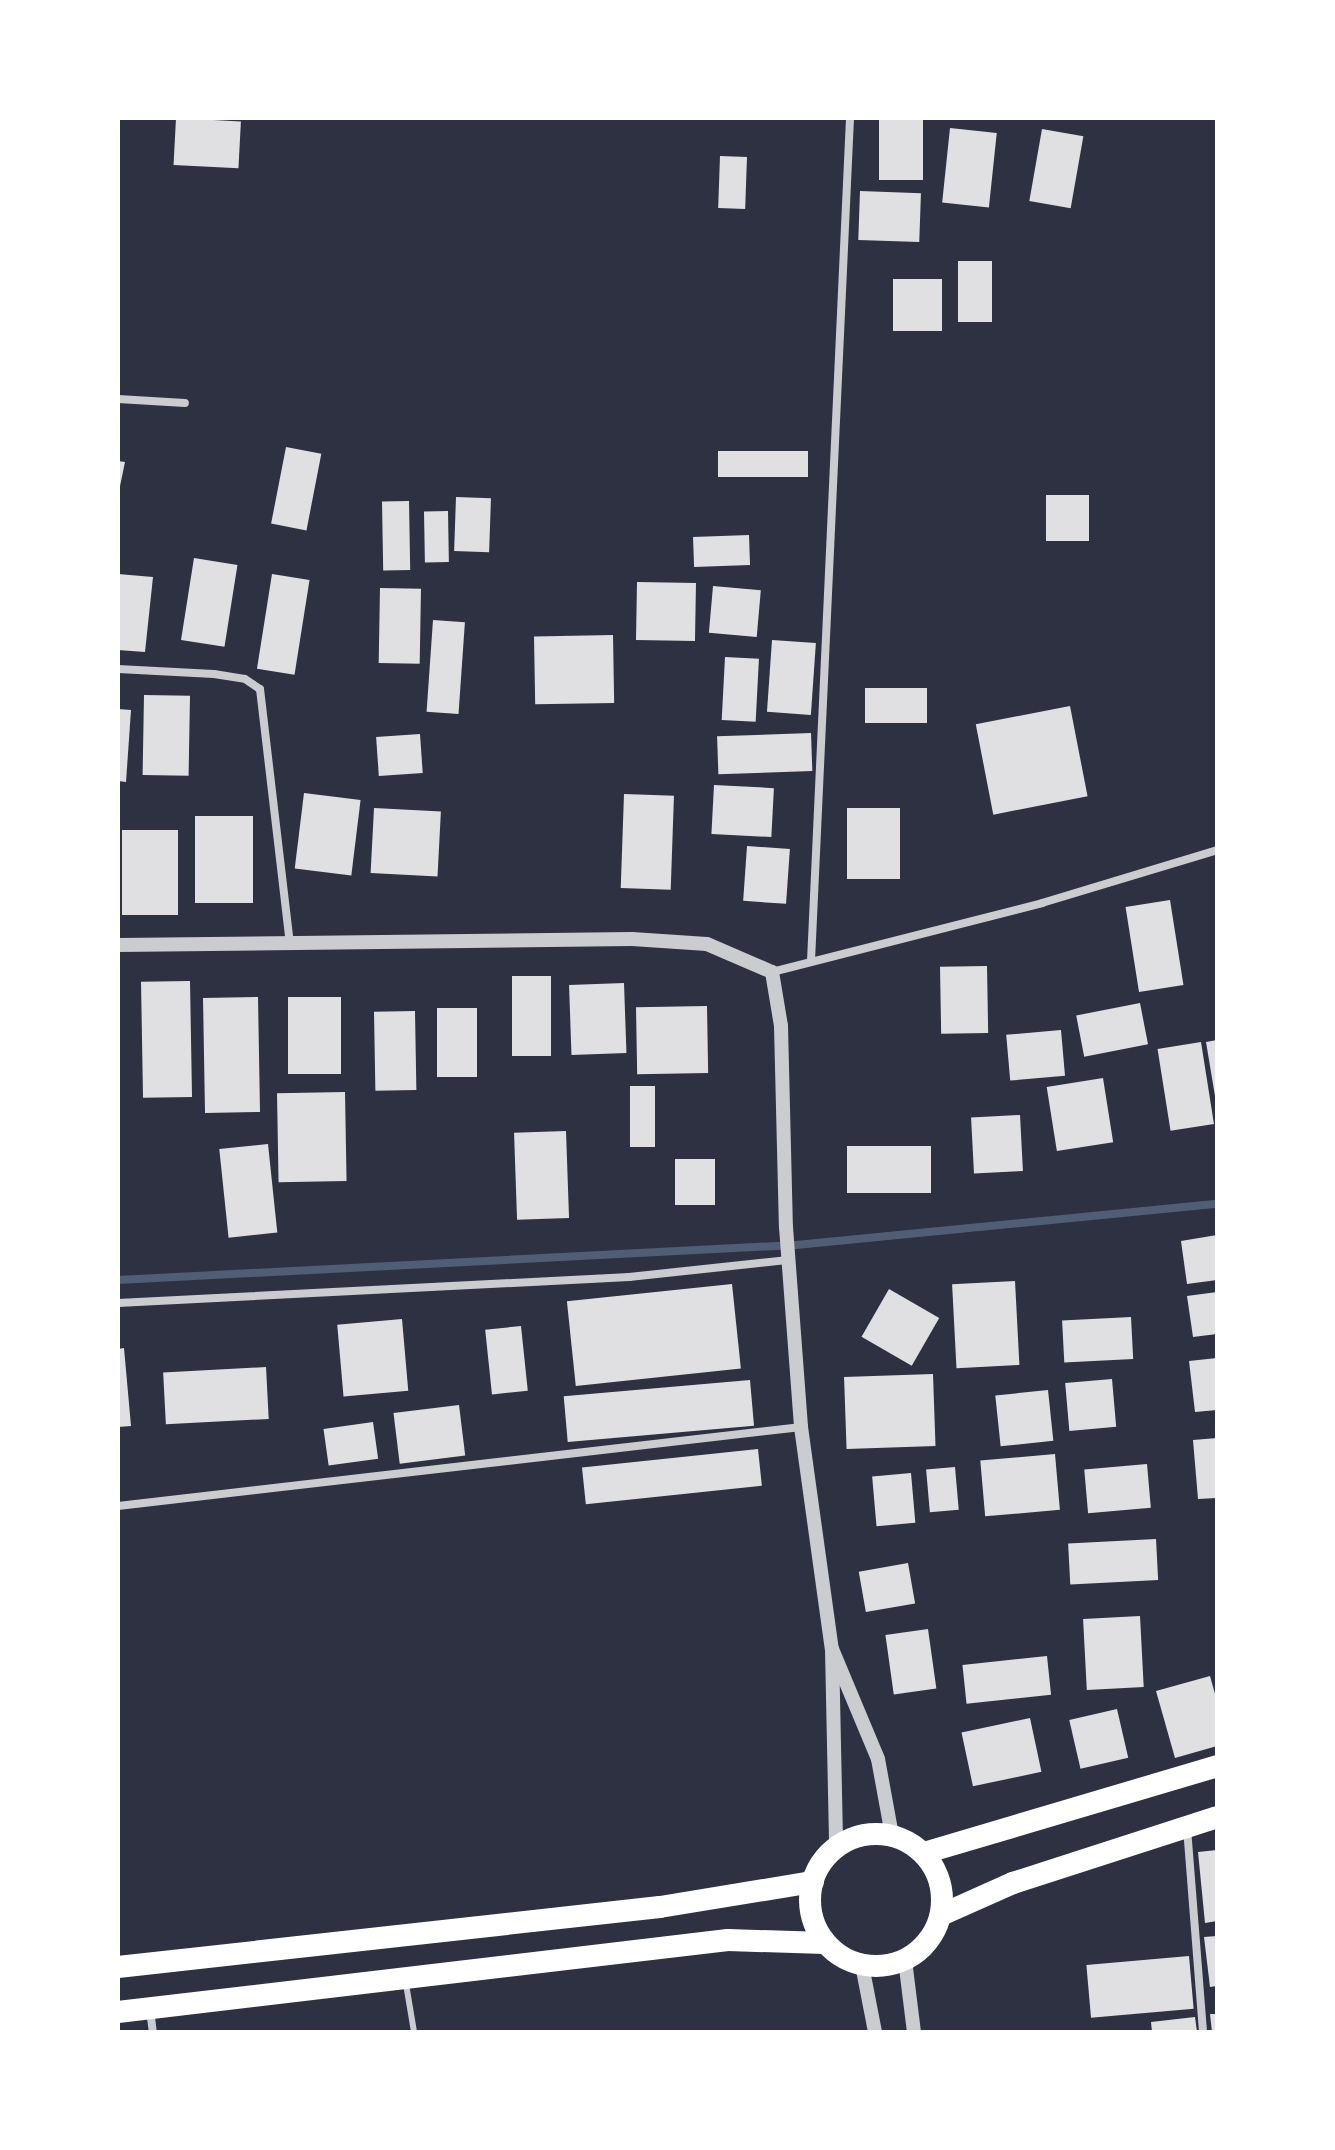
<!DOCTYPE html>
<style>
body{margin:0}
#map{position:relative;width:1335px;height:2150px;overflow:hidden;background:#2d3142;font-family:Manrope,sans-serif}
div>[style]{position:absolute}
.stream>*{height:8px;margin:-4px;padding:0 4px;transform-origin:4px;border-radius:4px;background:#4f5d75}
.building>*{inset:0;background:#e0e0e3;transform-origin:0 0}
.service>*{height:6px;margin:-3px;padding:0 3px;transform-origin:3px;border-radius:3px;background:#caccd0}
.minor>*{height:8px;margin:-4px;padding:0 4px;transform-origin:4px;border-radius:4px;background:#caccd0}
.tertiary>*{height:14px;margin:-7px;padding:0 7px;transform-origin:7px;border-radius:7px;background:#caccd0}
.trunk>*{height:22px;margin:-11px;padding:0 11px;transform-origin:11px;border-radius:11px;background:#fff}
.trunk>.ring{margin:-11px;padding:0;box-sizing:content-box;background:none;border:22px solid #fff;border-radius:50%}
span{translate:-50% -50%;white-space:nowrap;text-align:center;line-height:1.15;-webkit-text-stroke:8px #fff;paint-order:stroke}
.frame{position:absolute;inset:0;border:120px solid #fff;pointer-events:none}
</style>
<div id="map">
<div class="stream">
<i style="left:118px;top:1280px;width:679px;rotate:-2.96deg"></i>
<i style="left:796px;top:1245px;width:423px;rotate:-5.6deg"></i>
</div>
<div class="building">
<i style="left:176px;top:118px;width:65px;height:47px;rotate:3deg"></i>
<i style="left:879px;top:118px;width:44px;height:62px"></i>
<i style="left:950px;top:128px;width:47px;height:75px;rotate:6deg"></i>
<i style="left:1042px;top:129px;width:42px;height:73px;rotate:10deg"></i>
<i style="left:720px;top:156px;width:27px;height:52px;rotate:2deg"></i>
<i style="left:860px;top:191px;width:61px;height:49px;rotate:2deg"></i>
<i style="left:958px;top:261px;width:34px;height:61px"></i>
<i style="left:893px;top:279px;width:49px;height:52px"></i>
<i style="left:286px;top:447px;width:36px;height:78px;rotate:11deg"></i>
<i style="left:808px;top:451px;width:26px;height:90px;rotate:90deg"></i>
<i style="clip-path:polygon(118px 461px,125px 462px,119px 491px,118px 491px)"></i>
<i style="left:1089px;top:495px;width:46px;height:43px;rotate:90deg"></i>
<i style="left:456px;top:497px;width:35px;height:54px;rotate:2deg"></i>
<i style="left:409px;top:501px;width:69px;height:27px;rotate:89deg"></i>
<i style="left:448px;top:511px;width:51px;height:24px;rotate:89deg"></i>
<i style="left:749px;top:535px;width:30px;height:56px;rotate:88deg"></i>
<i style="left:194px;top:558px;width:44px;height:83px;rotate:9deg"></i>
<i style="clip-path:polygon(118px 574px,153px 577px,145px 652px,118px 650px)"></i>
<i style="left:272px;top:574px;width:38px;height:96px;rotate:9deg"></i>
<i style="left:637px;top:582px;width:59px;height:58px;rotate:1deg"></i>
<i style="left:713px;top:586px;width:48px;height:47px;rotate:5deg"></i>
<i style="left:380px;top:588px;width:41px;height:75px;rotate:1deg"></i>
<i style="left:433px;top:620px;width:32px;height:92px;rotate:4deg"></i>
<i style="left:613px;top:635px;width:68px;height:79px;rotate:89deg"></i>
<i style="left:772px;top:640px;width:44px;height:72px;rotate:4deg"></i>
<i style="left:725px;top:657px;width:34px;height:63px;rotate:3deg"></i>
<i style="left:865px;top:688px;width:62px;height:35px"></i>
<i style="left:144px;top:695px;width:46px;height:80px;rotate:1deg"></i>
<i style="left:1070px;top:706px;width:92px;height:96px;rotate:79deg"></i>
<i style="clip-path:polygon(118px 709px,131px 710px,126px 782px,118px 781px)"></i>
<i style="left:811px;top:733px;width:38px;height:94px;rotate:88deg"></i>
<i style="left:420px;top:734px;width:39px;height:44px;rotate:86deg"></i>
<i style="left:714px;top:785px;width:60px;height:49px;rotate:3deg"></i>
<i style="left:304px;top:793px;width:57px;height:76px;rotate:7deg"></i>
<i style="left:624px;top:794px;width:50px;height:94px;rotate:2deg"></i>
<i style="left:374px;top:808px;width:67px;height:65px;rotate:3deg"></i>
<i style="left:847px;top:808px;width:53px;height:71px"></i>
<i style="left:253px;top:816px;width:87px;height:58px;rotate:90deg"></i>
<i style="left:122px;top:830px;width:56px;height:85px"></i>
<i style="left:747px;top:846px;width:43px;height:55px;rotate:4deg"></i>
<i style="left:1170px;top:900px;width:86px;height:45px;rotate:81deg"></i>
<i style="left:987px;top:966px;width:67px;height:47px;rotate:89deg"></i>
<i style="left:512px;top:976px;width:39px;height:80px"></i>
<i style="left:190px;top:981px;width:116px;height:49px;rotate:89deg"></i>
<i style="left:624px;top:983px;width:70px;height:55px;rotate:88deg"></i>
<i style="left:258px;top:997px;width:115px;height:55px;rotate:89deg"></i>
<i style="left:288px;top:997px;width:53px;height:77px"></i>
<i style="left:1140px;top:1003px;width:42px;height:65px;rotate:79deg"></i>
<i style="left:707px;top:1006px;width:67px;height:71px;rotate:89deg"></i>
<i style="left:437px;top:1008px;width:40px;height:69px"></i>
<i style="left:415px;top:1011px;width:79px;height:41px;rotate:89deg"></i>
<i style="left:1061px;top:1030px;width:46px;height:55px;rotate:85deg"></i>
<i style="clip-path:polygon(1217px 1040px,1217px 1096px,1215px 1096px,1206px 1042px)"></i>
<i style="left:1201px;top:1042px;width:83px;height:44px;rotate:81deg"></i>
<i style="left:1103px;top:1078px;width:65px;height:57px;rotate:81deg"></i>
<i style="left:630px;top:1086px;width:25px;height:61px"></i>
<i style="left:345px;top:1092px;width:89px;height:68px;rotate:89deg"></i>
<i style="left:1020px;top:1115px;width:56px;height:49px;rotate:87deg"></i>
<i style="left:566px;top:1131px;width:87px;height:52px;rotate:88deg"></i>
<i style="left:268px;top:1144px;width:89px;height:49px;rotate:84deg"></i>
<i style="left:847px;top:1146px;width:84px;height:47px"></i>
<i style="left:675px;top:1159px;width:40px;height:46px"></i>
<i style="clip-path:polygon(1217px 1235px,1217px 1280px,1187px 1284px,1181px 1241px)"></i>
<i style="left:1015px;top:1281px;width:84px;height:63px;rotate:87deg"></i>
<i style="left:732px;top:1284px;width:85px;height:166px;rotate:84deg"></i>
<i style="left:889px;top:1289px;width:58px;height:55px;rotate:30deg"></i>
<i style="clip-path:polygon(1217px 1292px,1217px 1334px,1193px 1337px,1187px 1296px)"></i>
<i style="left:1131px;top:1317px;width:42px;height:69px;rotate:87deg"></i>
<i style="left:402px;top:1319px;width:72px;height:65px;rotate:85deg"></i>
<i style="left:521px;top:1326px;width:65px;height:36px;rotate:84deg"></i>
<i style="clip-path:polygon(124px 1348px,131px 1426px,118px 1427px,118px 1349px)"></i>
<i style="clip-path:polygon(1217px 1358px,1217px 1410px,1195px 1412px,1189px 1361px)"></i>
<i style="left:266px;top:1367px;width:52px;height:103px;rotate:87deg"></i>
<i style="left:933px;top:1374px;width:72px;height:89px;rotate:88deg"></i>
<i style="left:1112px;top:1379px;width:48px;height:47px;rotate:85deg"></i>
<i style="left:750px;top:1380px;width:46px;height:187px;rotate:85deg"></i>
<i style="left:1048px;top:1390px;width:51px;height:53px;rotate:84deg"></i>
<i style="left:459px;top:1405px;width:51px;height:66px;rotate:83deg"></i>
<i style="left:373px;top:1422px;width:37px;height:50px;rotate:82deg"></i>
<i style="clip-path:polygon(1217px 1438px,1217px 1498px,1198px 1499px,1193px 1440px)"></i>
<i style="left:758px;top:1449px;width:37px;height:177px;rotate:84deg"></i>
<i style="left:1055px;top:1454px;width:56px;height:75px;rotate:85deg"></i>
<i style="left:1147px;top:1464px;width:44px;height:63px;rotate:85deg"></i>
<i style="left:955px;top:1467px;width:43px;height:29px;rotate:85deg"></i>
<i style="left:911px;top:1473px;width:50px;height:39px;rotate:85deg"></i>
<i style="left:1156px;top:1539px;width:41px;height:88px;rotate:87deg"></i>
<i style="left:908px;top:1563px;width:41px;height:50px;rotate:80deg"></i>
<i style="left:1140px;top:1616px;width:71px;height:57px;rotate:87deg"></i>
<i style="left:928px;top:1629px;width:60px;height:43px;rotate:82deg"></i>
<i style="left:1047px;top:1656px;width:39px;height:85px;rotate:84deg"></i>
<i style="clip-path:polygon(1210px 1676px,1217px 1701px,1217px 1746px,1175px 1758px,1156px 1691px)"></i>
<i style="left:1117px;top:1709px;width:50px;height:49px;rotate:77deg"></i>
<i style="left:1030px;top:1718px;width:55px;height:70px;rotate:78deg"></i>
<i style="clip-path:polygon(1217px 1850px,1217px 1921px,1205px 1923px,1198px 1852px)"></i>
<i style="clip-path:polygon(1217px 1936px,1217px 1986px,1210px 1987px,1204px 1937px)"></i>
<i style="left:1189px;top:1956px;width:53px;height:103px;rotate:85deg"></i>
<i style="clip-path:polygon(1210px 2014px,1217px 2014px,1217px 2032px,1212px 2032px)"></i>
<i style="clip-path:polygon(1195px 2017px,1197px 2032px,1152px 2032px,1151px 2022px)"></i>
</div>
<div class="service">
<i style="left:406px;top:1984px;width:49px;rotate:80.5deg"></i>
</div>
<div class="minor">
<i style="left:118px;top:399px;width:67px;rotate:3.4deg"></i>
<i style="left:118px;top:669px;width:96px;rotate:3deg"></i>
<i style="left:214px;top:674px;width:31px;rotate:9deg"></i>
<i style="left:245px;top:679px;width:18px;rotate:34deg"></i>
<i style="left:260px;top:689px;width:256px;rotate:83.3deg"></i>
<i style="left:811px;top:961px;width:844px;rotate:-87.35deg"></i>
<i style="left:772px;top:972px;width:279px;rotate:-14.3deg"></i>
<i style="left:1042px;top:903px;width:183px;rotate:-16.8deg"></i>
<i style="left:118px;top:1303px;width:512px;rotate:-2.91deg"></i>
<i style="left:629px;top:1277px;width:161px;rotate:-6.1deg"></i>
<i style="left:118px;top:1506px;width:688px;rotate:-6.6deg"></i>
<i style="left:1187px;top:1828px;width:205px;rotate:85.5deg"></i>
<i style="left:150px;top:2009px;width:23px;rotate:83deg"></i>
</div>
<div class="tertiary">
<i style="left:118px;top:945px;width:514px;rotate:-0.67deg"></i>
<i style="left:632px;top:939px;width:75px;rotate:3.8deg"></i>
<i style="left:707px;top:944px;width:71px;rotate:23.3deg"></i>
<i style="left:772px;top:972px;width:55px;rotate:80.5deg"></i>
<i style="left:781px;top:1026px;width:201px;rotate:88.6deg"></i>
<i style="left:786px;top:1227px;width:201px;rotate:85.7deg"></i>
<i style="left:801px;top:1427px;width:224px;rotate:82.1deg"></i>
<i style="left:832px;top:1649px;width:198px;rotate:88.8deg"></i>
<i style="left:832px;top:1649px;width:119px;rotate:67.3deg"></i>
<i style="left:878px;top:1759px;width:77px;rotate:79.6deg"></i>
<i style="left:905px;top:1960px;width:73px;rotate:82.9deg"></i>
<i style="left:862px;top:1965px;width:68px;rotate:79deg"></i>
</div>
<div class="trunk">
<i class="ring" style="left:810px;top:1834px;width:110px;height:110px"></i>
<i style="left:924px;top:1853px;width:306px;rotate:-16.5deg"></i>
<i style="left:941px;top:1915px;width:79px;rotate:-24deg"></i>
<i style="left:1013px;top:1883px;width:214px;rotate:-17.9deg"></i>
<i style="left:118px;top:1967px;width:545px;rotate:-6.32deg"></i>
<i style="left:660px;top:1907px;width:155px;rotate:-9.3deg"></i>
<i style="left:118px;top:2012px;width:614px;rotate:-6.73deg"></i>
<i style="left:728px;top:1940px;width:97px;rotate:1.8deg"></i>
</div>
<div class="frame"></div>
</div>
